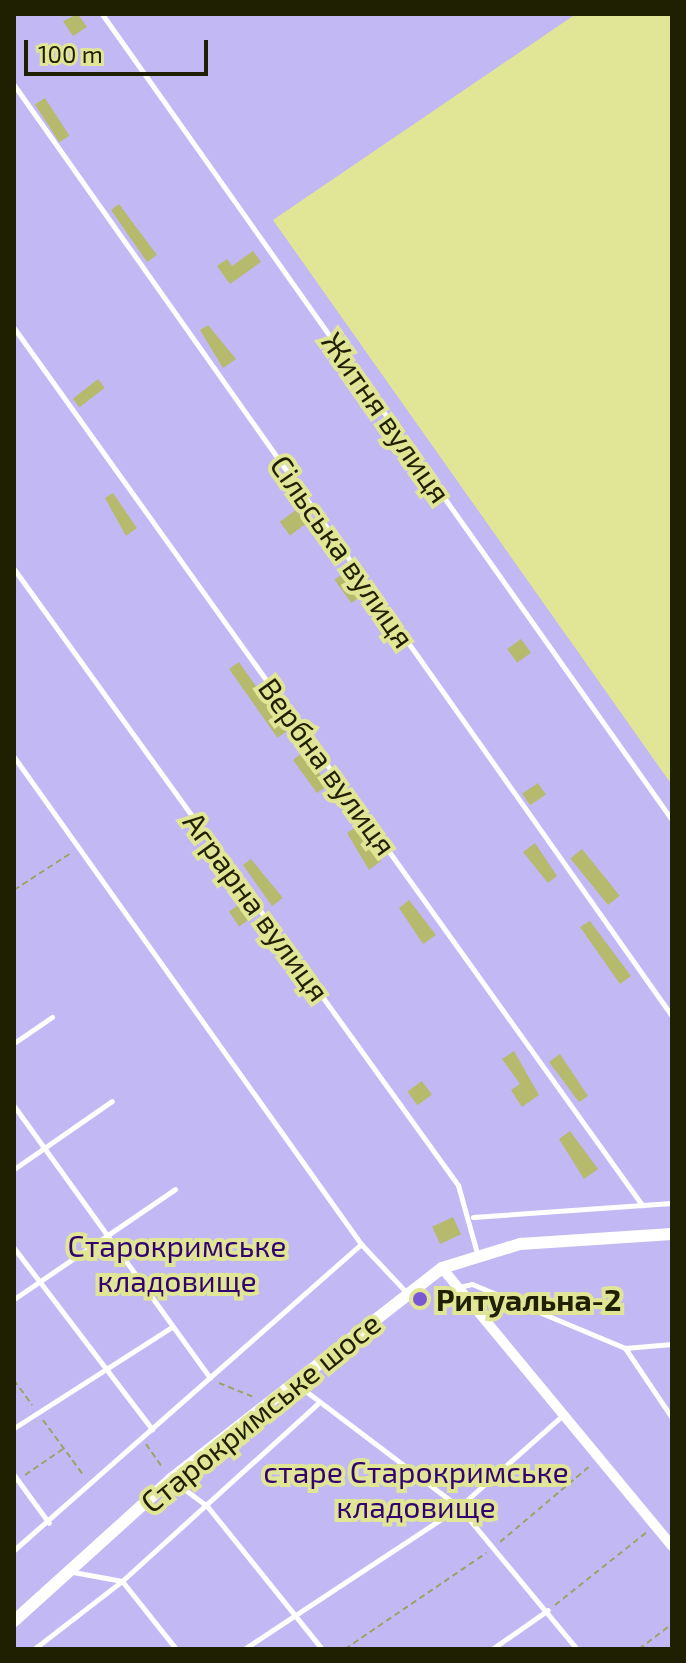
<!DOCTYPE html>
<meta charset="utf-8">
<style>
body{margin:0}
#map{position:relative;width:686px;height:1663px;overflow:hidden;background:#e1e696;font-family:"Exo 2",sans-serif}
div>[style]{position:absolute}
.green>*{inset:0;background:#c2b9f4}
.building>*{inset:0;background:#b5ba6c;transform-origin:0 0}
.path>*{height:2px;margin-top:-1px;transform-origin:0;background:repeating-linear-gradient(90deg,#9ea162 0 6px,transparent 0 10px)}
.service>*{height:5px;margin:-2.5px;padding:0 2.5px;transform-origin:2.5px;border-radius:2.5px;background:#fff}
.minor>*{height:10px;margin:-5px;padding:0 5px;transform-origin:5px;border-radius:5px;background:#fff}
.tertiary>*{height:12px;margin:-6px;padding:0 6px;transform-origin:6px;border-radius:6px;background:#fff}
.dots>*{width:22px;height:22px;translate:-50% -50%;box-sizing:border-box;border:4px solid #e1e696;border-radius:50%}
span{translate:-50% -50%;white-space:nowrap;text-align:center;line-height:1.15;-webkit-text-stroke:8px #e1e696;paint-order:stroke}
.street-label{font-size:30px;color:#1f2001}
.park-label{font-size:30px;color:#320370}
.poi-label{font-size:30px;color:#1f2001;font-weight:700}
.left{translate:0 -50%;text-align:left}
.frame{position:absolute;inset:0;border:16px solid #1f2001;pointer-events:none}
.scale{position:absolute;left:24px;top:40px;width:184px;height:36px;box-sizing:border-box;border:4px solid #1f2001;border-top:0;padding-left:10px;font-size:24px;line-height:28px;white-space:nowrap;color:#1f2001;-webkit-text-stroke:6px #e1e696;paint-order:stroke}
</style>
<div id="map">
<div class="green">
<i style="clip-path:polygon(14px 14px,576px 14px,273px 220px,672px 785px,672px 1649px,14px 1649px)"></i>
</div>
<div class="building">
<i style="clip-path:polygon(78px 14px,87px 27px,73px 36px,63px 21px)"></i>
<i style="left:45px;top:98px;width:45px;height:12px;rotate:57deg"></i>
<i style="clip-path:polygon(119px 204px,157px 255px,147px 262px,111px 210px)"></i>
<i style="clip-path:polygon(253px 251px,261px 262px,230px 284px,217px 266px,227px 259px,232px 266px)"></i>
<i style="clip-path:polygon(208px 325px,236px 359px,223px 368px,200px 330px)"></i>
<i style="left:98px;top:379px;width:11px;height:32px;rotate:52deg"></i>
<i style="clip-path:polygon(113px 493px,137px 528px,126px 536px,105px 498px)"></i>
<i style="left:296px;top:510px;width:17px;height:20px;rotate:54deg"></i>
<i style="left:345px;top:572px;width:29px;height:13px;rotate:54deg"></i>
<i style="left:521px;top:639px;width:17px;height:17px;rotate:54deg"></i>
<i style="left:239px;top:662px;width:84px;height:12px;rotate:55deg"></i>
<i style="clip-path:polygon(308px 748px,326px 787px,317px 793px,293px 760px)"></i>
<i style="left:538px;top:783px;width:14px;height:19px;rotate:56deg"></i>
<i style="clip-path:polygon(356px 827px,381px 861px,369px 870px,347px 833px)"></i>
<i style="clip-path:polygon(535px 843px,557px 876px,548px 883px,523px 852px)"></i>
<i style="left:582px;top:849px;width:60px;height:15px;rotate:51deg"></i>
<i style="clip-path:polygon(251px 859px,283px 898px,272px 906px,243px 865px)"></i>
<i style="clip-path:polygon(409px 900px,436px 935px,423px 944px,399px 908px)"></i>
<i style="left:243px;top:902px;width:18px;height:17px;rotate:56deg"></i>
<i style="clip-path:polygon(590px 921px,631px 976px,620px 984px,580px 927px)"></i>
<i style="clip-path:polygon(514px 1051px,539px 1095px,522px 1107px,511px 1090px,520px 1084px,502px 1059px)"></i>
<i style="clip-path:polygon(560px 1054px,588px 1096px,579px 1102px,549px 1062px)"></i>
<i style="left:422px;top:1081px;width:17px;height:18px;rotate:54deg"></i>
<i style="clip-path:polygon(570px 1131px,598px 1169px,584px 1179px,559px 1139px)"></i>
<i style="left:453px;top:1217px;width:19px;height:23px;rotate:65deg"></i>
</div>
<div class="path">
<i style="left:14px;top:890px;width:68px;rotate:-33deg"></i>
<i style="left:14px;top:1380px;width:31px;rotate:54deg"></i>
<i style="left:219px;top:1383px;width:37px;rotate:22deg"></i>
<i style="left:43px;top:1420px;width:69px;rotate:53.8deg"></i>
<i style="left:146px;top:1444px;width:29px;rotate:55deg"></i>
<i style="left:25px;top:1475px;width:46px;rotate:-34.4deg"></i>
<i style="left:500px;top:1542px;width:118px;rotate:-40.2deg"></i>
<i style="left:555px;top:1605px;width:117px;rotate:-38.4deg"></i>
<i style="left:345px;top:1649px;width:171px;rotate:-34.2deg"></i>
<i style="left:639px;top:1649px;width:41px;rotate:-37.1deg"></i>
</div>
<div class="service">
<i style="left:102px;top:14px;width:987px;rotate:54.73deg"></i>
<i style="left:14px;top:85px;width:1140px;rotate:54.75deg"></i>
<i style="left:14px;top:328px;width:1079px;rotate:54.39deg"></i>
<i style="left:14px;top:569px;width:759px;rotate:54.22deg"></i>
<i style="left:458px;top:1185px;width:71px;rotate:74.4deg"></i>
<i style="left:14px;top:757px;width:598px;rotate:54.53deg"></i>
<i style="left:361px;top:1244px;width:66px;rotate:46.8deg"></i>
<i style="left:14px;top:1043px;width:46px;rotate:-34.4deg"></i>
<i style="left:14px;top:1106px;width:335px;rotate:54.2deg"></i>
<i style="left:14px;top:1169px;width:119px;rotate:-34.8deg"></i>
<i style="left:473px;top:1217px;width:199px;rotate:-4deg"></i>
<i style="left:14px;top:1248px;width:228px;rotate:52.7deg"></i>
<i style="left:459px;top:1287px;width:13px;rotate:-13deg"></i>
<i style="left:472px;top:1284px;width:166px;rotate:22.7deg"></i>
<i style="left:625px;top:1348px;width:47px;rotate:-4.9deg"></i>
<i style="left:14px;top:1299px;width:195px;rotate:-34.3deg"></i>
<i style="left:625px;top:1348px;width:84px;rotate:56.1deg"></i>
<i style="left:295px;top:1383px;width:206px;rotate:37.1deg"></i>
<i style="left:459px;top:1507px;width:185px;rotate:50.3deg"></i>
<i style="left:14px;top:1428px;width:188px;rotate:-32.6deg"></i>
<i style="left:14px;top:1475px;width:59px;rotate:53.9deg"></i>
<i style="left:172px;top:1480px;width:44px;rotate:36.6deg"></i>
<i style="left:207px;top:1506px;width:184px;rotate:51.2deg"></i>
<i style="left:14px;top:1550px;width:463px;rotate:-41.4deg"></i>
<i style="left:73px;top:1572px;width:50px;rotate:10.4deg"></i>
<i style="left:122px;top:1581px;width:87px;rotate:51.5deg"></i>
<i style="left:34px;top:1649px;width:111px;rotate:-37.7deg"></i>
<i style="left:122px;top:1581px;width:263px;rotate:-42.2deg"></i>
<i style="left:244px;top:1649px;width:258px;rotate:-33.4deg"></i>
<i style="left:459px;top:1507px;width:140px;rotate:-41.5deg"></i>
<i style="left:492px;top:1649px;width:68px;rotate:-34.9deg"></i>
</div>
<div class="minor">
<i style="left:442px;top:1268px;width:361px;rotate:50.4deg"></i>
</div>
<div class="tertiary">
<i style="left:14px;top:1621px;width:212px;rotate:-42.1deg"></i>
<i style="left:171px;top:1479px;width:343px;rotate:-37.9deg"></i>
<i style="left:442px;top:1268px;width:82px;rotate:-17.1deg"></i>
<i style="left:520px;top:1244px;width:152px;rotate:-3.8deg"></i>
</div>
<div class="dots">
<i style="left:420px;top:1299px;background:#7959d3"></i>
</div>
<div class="street-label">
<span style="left:387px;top:417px;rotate:55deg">Житня вулиця</span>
<span style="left:343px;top:551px;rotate:55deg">Сільська вулиця</span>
<span style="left:328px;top:766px;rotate:54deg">Вербна вулиця</span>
<span style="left:257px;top:906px;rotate:54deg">Аграрна вулиця</span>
<span style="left:260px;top:1412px;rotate:-39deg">Старокримське шосе</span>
</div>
<div class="park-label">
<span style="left:177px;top:1262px">Старокримське<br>кладовище</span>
<span style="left:416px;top:1488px">старе Старокримське<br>кладовище</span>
</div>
<div class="poi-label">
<span class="left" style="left:436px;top:1299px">Ритуальна-2</span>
</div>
<div class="frame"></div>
<div class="scale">100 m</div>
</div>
